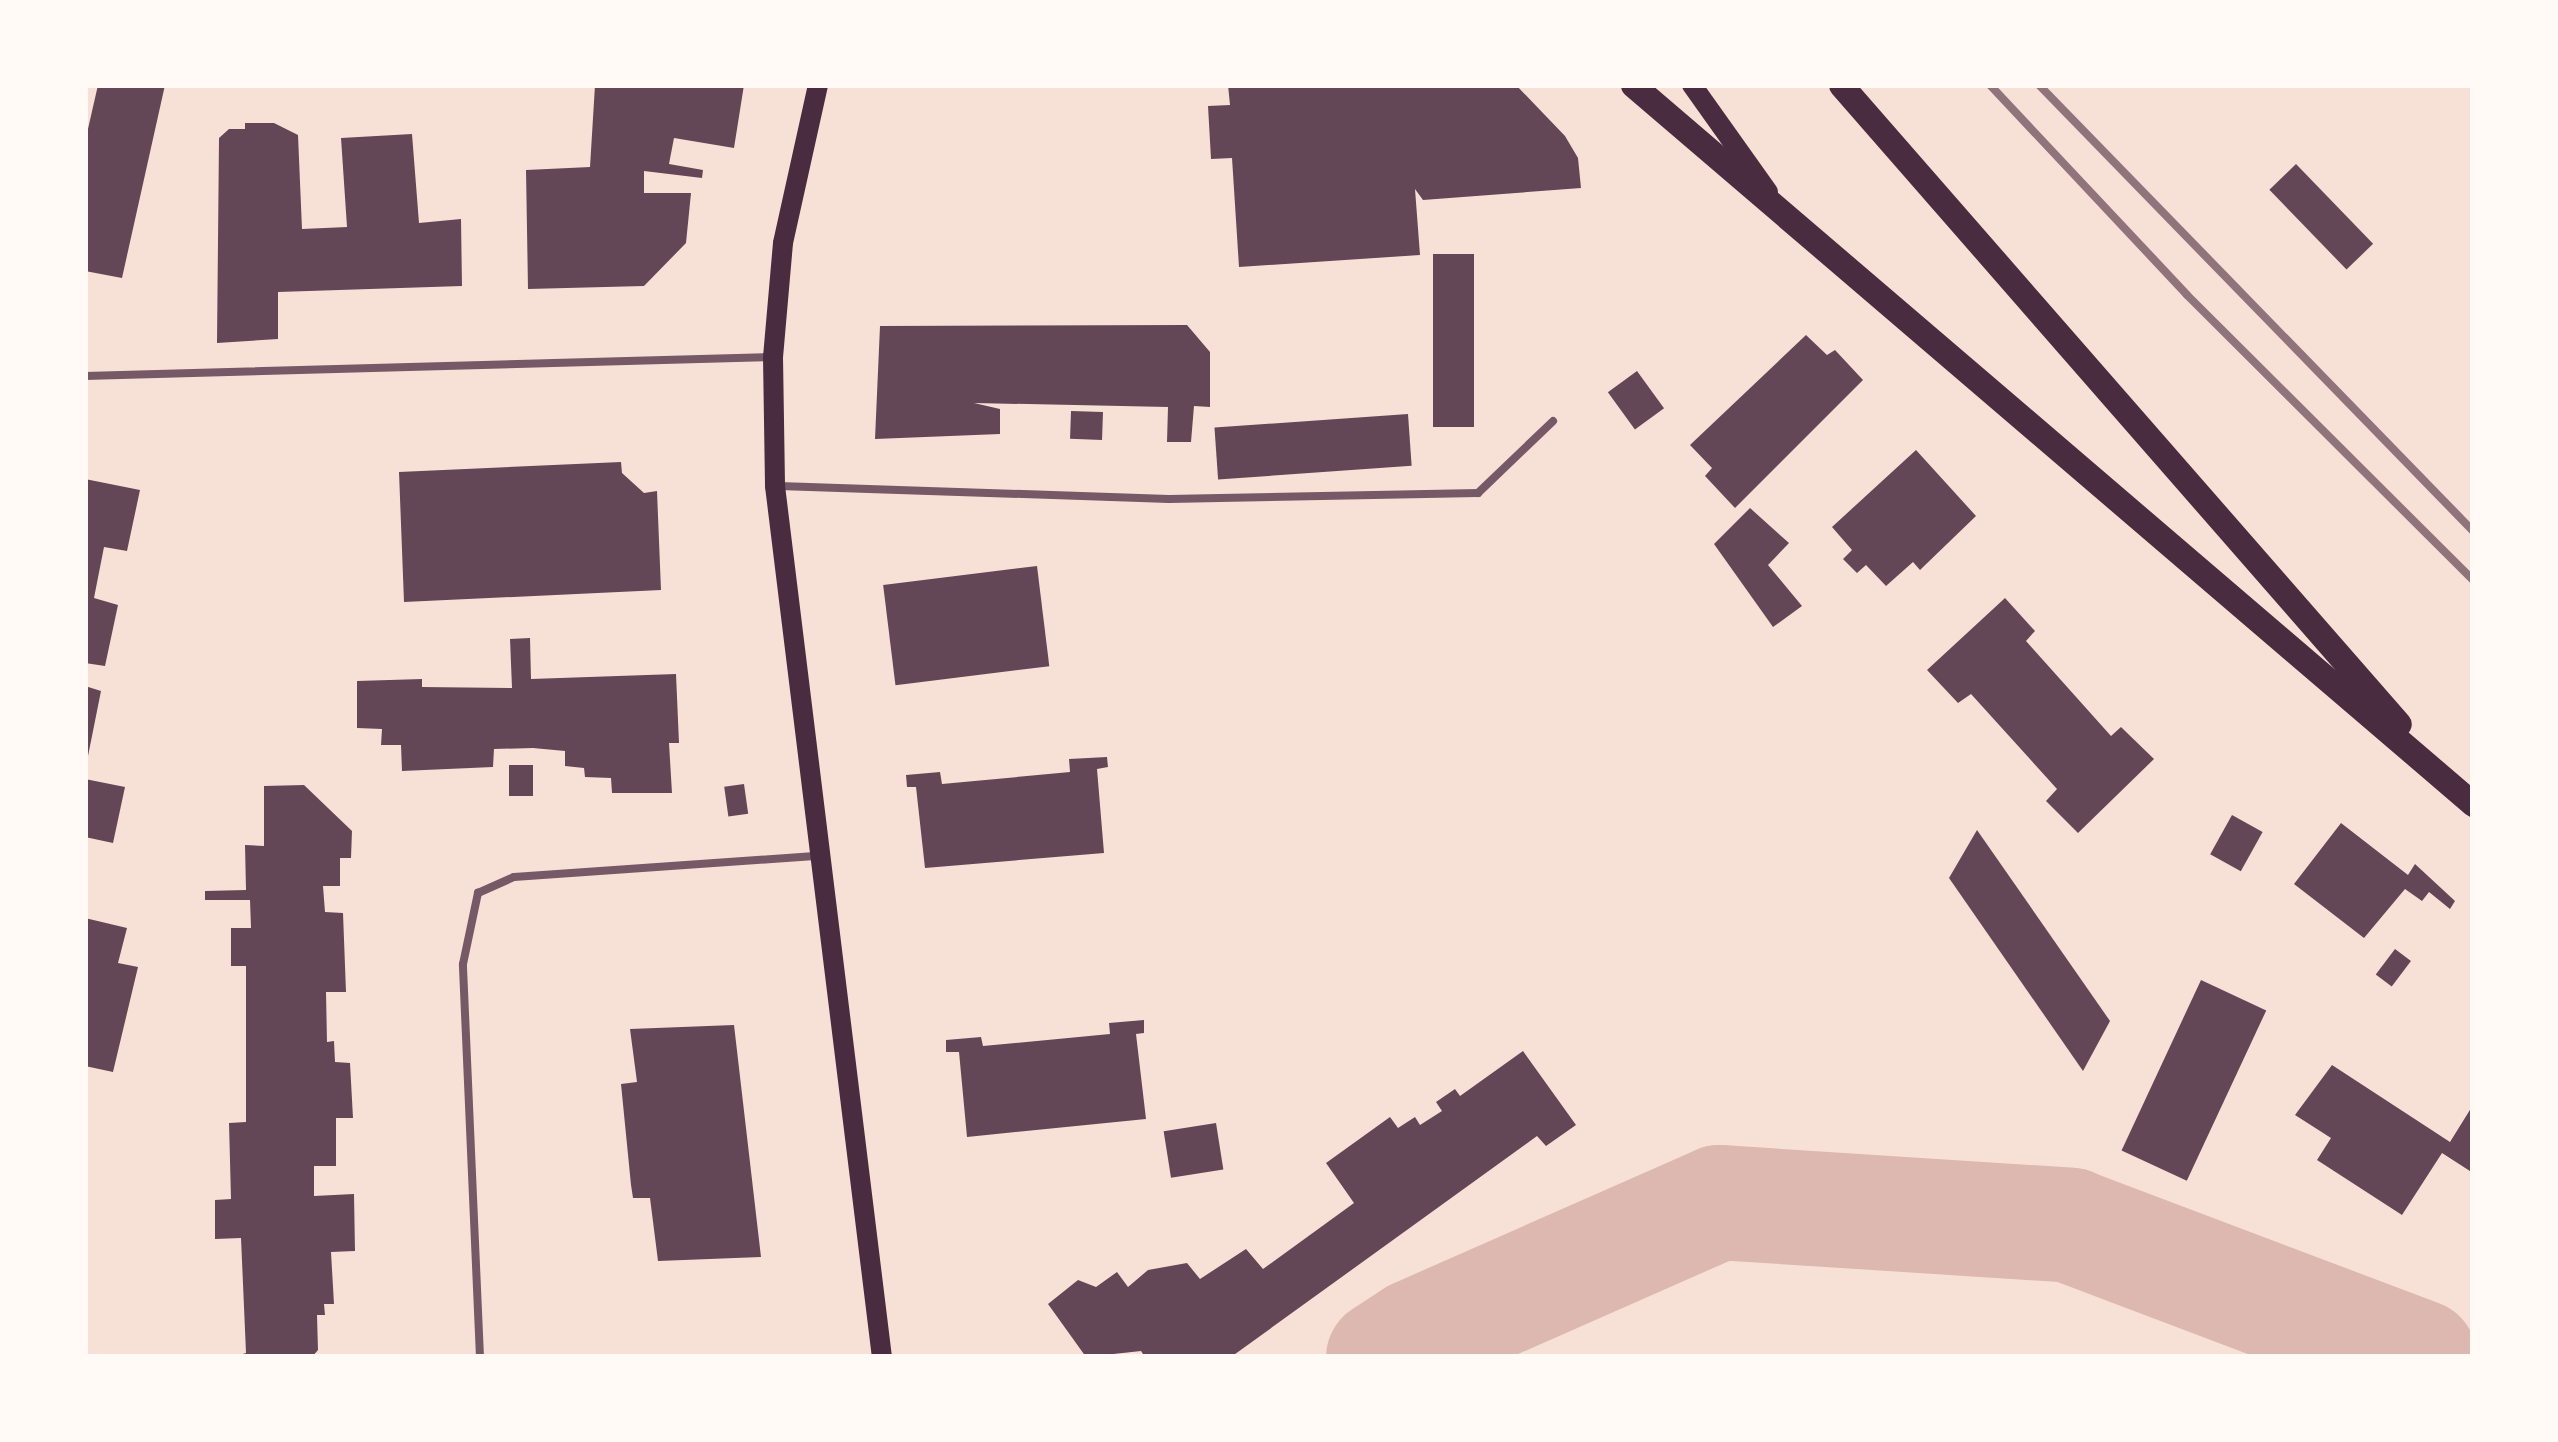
<!DOCTYPE html>
<style>
body{margin:0}
#map{position:relative;width:2558px;height:1442px;overflow:hidden;background:#f7e1d7;font-family:"PT Sans Narrow",sans-serif}
div>[style]{position:absolute}
.river>*{height:115px;margin:-57.5px;padding:0 57.5px;transform-origin:57.5px;border-radius:57.5px;background:#dcb8b0}
.building>*{inset:0;background:#644757;transform-origin:0 0}
.service>*{height:8px;margin:-4px;padding:0 4px;transform-origin:4px;border-radius:4px;background:#755966}
.secondary>*{height:20px;margin:-10px;padding:0 10px;transform-origin:10px;border-radius:10px;background:#4a2c40}
.primary>*{height:25px;margin:-12.5px;padding:0 12.5px;transform-origin:12.5px;border-radius:12.5px;background:#4a2c40}
.rail>*{height:8px;margin:-4px;padding:0 4px;transform-origin:4px;border-radius:4px;background:#8f747c}
span{translate:-50% -50%;white-space:nowrap;text-align:center;line-height:1.15;-webkit-text-stroke:9px #fffaf5;paint-order:stroke}
.frame{position:absolute;inset:0;border:88px solid #fffaf5;pointer-events:none}
</style>
<div id="map">
<div class="river">
<i style="left:1383px;top:1357px;width:38px;rotate:-33deg"></i>
<i style="left:1415px;top:1336px;width:332px;rotate:-23.8deg"></i>
<i style="left:1719px;top:1202px;width:352px;rotate:3.7deg"></i>
<i style="left:2070px;top:1225px;width:373px;rotate:20.7deg"></i>
</div>
<div class="building">
<i style="clip-path:polygon(98px 85px,165px 85px,122px 278px,85px 271px,85px 142px)"></i>
<i style="clip-path:polygon(595px 85px,744px 85px,734px 148px,674px 138px,669px 164px,703px 170px,702px 178px,644px 171px,644px 193px,691px 193px,686px 243px,644px 286px,528px 289px,526px 170px,590px 167px)"></i>
<i style="clip-path:polygon(1228px 85px,1516px 85px,1565px 136px,1578px 158px,1581px 188px,1423px 200px,1415px 189px,1420px 255px,1239px 267px,1232px 158px,1211px 159px,1208px 106px,1230px 105px)"></i>
<i style="clip-path:polygon(245px 123px,274px 123px,298px 135px,302px 229px,347px 227px,341px 138px,412px 134px,419px 223px,461px 219px,462px 286px,278px 292px,278px 339px,217px 343px,219px 138px,229px 129px,245px 129px)"></i>
<i style="left:2296px;top:164px;width:111px;height:37px;rotate:46deg"></i>
<i style="left:1433px;top:254px;width:41px;height:173px"></i>
<i style="clip-path:polygon(1187px 325px,1210px 352px,1210px 407px,1194px 406px,1191px 442px,1167px 442px,1168px 407px,974px 403px,1000px 409px,1000px 434px,875px 439px,880px 326px)"></i>
<i style="clip-path:polygon(1806px 335px,1827px 355px,1835px 350px,1863px 380px,1735px 508px,1705px 476px,1712px 468px,1690px 445px)"></i>
<i style="left:1637px;top:371px;width:46px;height:36px;rotate:54deg"></i>
<i style="left:1103px;top:412px;width:28px;height:32px;rotate:92deg"></i>
<i style="left:1408px;top:414px;width:52px;height:194px;rotate:86deg"></i>
<i style="clip-path:polygon(1916px 450px,1976px 516px,1920px 570px,1913px 562px,1886px 586px,1866px 565px,1857px 573px,1843px 559px,1852px 550px,1832px 527px)"></i>
<i style="clip-path:polygon(621px 462px,622px 473px,644px 493px,657px 491px,661px 590px,404px 602px,399px 472px)"></i>
<i style="clip-path:polygon(85px 479px,140px 490px,127px 551px,104px 547px,94px 598px,118px 605px,105px 666px,85px 663px)"></i>
<i style="clip-path:polygon(1750px 508px,1789px 543px,1768px 565px,1802px 606px,1773px 627px,1714px 544px)"></i>
<i style="left:1037px;top:566px;width:101px;height:155px;rotate:83deg"></i>
<i style="clip-path:polygon(2005px 598px,2035px 631px,2026px 641px,2111px 736px,2121px 727px,2154px 759px,2078px 833px,2046px 801px,2057px 789px,1971px 694px,1958px 703px,1927px 670px)"></i>
<i style="clip-path:polygon(530px 638px,531px 679px,676px 674px,679px 743px,669px 743px,672px 793px,612px 793px,611px 778px,585px 777px,584px 768px,565px 766px,565px 751px,533px 748px,494px 749px,493px 767px,402px 771px,401px 745px,381px 745px,382px 729px,357px 728px,357px 681px,422px 679px,422px 687px,512px 688px,510px 639px)"></i>
<i style="clip-path:polygon(85px 686px,101px 691px,87px 761px,85px 761px)"></i>
<i style="clip-path:polygon(1107px 757px,1108px 767px,1097px 769px,1104px 853px,925px 868px,916px 787px,907px 787px,906px 775px,940px 772px,942px 784px,1070px 772px,1069px 759px)"></i>
<i style="left:509px;top:765px;width:24px;height:31px"></i>
<i style="clip-path:polygon(85px 779px,125px 787px,113px 843px,85px 837px)"></i>
<i style="left:744px;top:784px;width:30px;height:20px;rotate:82deg"></i>
<i style="clip-path:polygon(304px 785px,352px 831px,351px 858px,340px 858px,340px 886px,323px 886px,325px 912px,343px 913px,346px 992px,326px 992px,327px 1042px,334px 1041px,335px 1062px,350px 1063px,353px 1118px,336px 1118px,336px 1166px,314px 1166px,314px 1196px,354px 1194px,355px 1251px,331px 1252px,334px 1304px,324px 1304px,325px 1315px,317px 1315px,318px 1350px,312px 1357px,233px 1357px,246px 1353px,241px 1238px,215px 1239px,215px 1200px,231px 1199px,229px 1123px,246px 1122px,246px 966px,231px 966px,231px 928px,251px 928px,250px 900px,205px 900px,205px 891px,246px 890px,245px 845px,264px 846px,264px 786px)"></i>
<i style="left:2232px;top:815px;width:35px;height:45px;rotate:29deg"></i>
<i style="clip-path:polygon(2341px 823px,2408px 875px,2415px 864px,2455px 901px,2450px 909px,2429px 892px,2422px 901px,2405px 889px,2364px 938px,2294px 884px)"></i>
<i style="clip-path:polygon(1977px 830px,2110px 1021px,2083px 1071px,1949px 878px)"></i>
<i style="clip-path:polygon(85px 918px,127px 928px,118px 963px,138px 967px,113px 1072px,85px 1066px)"></i>
<i style="left:2395px;top:949px;width:20px;height:32px;rotate:37deg"></i>
<i style="left:2201px;top:980px;width:72px;height:188px;rotate:25deg"></i>
<i style="clip-path:polygon(1144px 1020px,1144px 1033px,1136px 1034px,1146px 1119px,967px 1137px,959px 1052px,946px 1052px,946px 1040px,981px 1037px,983px 1046px,1110px 1034px,1109px 1023px)"></i>
<i style="clip-path:polygon(734px 1025px,761px 1257px,658px 1261px,650px 1198px,633px 1198px,631px 1185px,621px 1084px,637px 1082px,630px 1029px)"></i>
<i style="clip-path:polygon(1523px 1051px,1576px 1125px,1546px 1146px,1537px 1136px,1231px 1357px,1145px 1357px,1141px 1351px,1086px 1357px,1048px 1304px,1078px 1280px,1096px 1287px,1117px 1272px,1128px 1287px,1148px 1270px,1187px 1263px,1200px 1279px,1246px 1249px,1263px 1269px,1354px 1203px,1326px 1163px,1390px 1117px,1398px 1128px,1415px 1117px,1420px 1125px,1442px 1111px,1436px 1102px,1455px 1089px,1460px 1096px)"></i>
<i style="clip-path:polygon(2332px 1065px,2450px 1142px,2473px 1105px,2473px 1173px,2442px 1153px,2402px 1215px,2317px 1160px,2331px 1138px,2295px 1115px)"></i>
<i style="left:1216px;top:1123px;width:47px;height:53px;rotate:81deg"></i>
</div>
<div class="service">
<i style="left:85px;top:376px;width:684px;rotate:-1.59deg"></i>
<i style="left:779px;top:486px;width:390px;rotate:1.9deg"></i>
<i style="left:1169px;top:499px;width:309px;rotate:-1.1deg"></i>
<i style="left:1478px;top:493px;width:104px;rotate:-43.8deg"></i>
<i style="left:480px;top:1357px;width:393px;rotate:-92.5deg"></i>
<i style="left:463px;top:964px;width:73px;rotate:-78.1deg"></i>
<i style="left:478px;top:893px;width:39px;rotate:-24deg"></i>
<i style="left:514px;top:877px;width:305px;rotate:-4deg"></i>
</div>
<div class="secondary">
<i style="left:818px;top:85px;width:162px;rotate:102.5deg"></i>
<i style="left:783px;top:243px;width:114px;rotate:95deg"></i>
<i style="left:773px;top:357px;width:129px;rotate:89.1deg"></i>
<i style="left:775px;top:486px;width:878px;rotate:83deg"></i>
<i style="left:1692px;top:85px;width:131px;rotate:54.6deg"></i>
</div>
<div class="primary">
<i style="left:1633px;top:85px;width:1106px;rotate:40.56deg"></i>
<i style="left:1841px;top:85px;width:848px;rotate:48.87deg"></i>
</div>
<div class="rail">
<i style="left:1990px;top:85px;width:288px;rotate:46.8deg"></i>
<i style="left:2187px;top:295px;width:404px;rotate:44.9deg"></i>
<i style="left:2039px;top:85px;width:622px;rotate:45.78deg"></i>
</div>
<div class="frame"></div>
</div>
